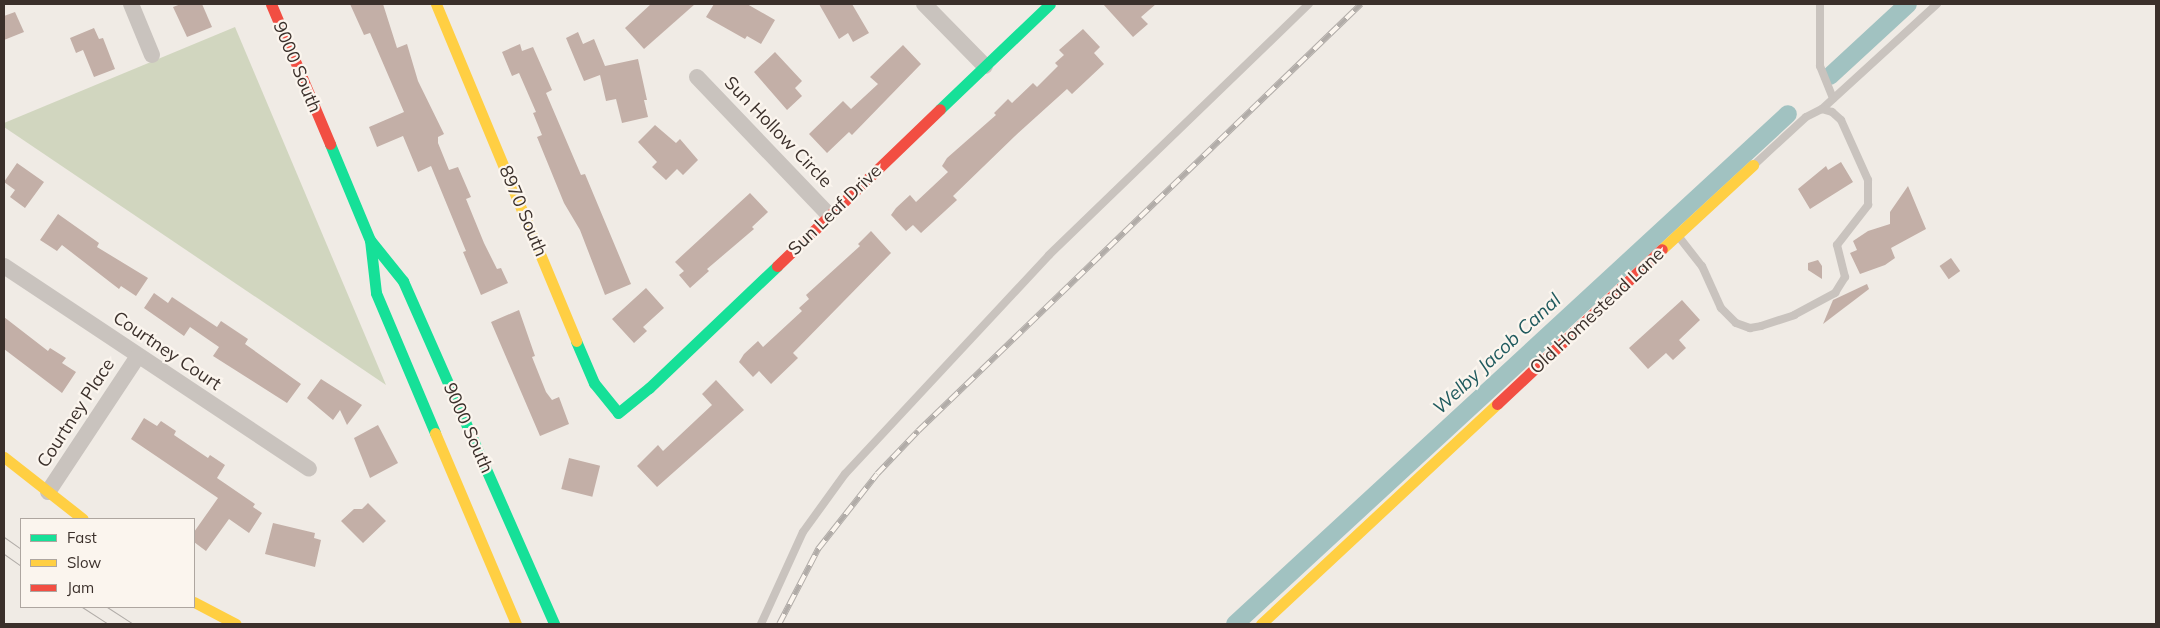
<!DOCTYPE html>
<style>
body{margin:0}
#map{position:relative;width:2160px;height:628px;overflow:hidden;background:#f0ebe5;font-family:Mulish,sans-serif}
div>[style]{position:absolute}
.green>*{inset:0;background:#d1d6bf}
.canal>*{height:18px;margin:-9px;padding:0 9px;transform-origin:9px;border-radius:9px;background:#a1c2c1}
.building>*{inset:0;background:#c3afa7;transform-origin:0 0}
.lane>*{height:8px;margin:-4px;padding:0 4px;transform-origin:4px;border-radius:4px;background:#c9c3be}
.street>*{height:16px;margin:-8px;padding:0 8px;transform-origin:8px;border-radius:8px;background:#c9c3be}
.fast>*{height:11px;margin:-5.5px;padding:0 5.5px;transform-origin:5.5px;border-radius:5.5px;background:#16e098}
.slow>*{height:11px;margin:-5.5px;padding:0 5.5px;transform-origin:5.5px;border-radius:5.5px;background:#ffcf43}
.jam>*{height:11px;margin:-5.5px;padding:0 5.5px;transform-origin:5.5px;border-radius:5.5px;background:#f24e42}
.tram>*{height:1px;margin:-0.5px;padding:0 0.5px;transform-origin:0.5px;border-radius:0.5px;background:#b1aca8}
.rail>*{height:5.5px;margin-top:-2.75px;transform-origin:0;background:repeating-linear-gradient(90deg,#fbf5ee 0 11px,#b1aca8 0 22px);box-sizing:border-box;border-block:1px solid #b1aca8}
span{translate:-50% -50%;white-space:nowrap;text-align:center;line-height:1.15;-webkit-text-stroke:4.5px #fbf5ee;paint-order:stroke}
.street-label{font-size:18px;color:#3b302b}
.water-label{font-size:19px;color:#1f5a5e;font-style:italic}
.frame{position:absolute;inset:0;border:5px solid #3b302b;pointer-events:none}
.legend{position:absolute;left:20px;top:518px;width:175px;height:90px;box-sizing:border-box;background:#fbf5ee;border:1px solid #aea6a0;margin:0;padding:6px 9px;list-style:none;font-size:15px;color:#3b302b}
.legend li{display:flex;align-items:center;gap:10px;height:25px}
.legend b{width:25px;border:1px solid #aea6a0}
</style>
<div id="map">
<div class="green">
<i style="clip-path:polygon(235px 27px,386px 385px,4px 127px,4px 123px)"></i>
</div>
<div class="canal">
<i style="left:1830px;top:76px;width:106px;rotate:-42.7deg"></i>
<i style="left:1235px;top:624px;width:752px;rotate:-42.68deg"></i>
</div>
<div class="building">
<i style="clip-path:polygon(181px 4px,202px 4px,212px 27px,187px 37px,173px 7px)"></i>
<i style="clip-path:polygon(350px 4px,383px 4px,397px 48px,407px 44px,418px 81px,444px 134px,438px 137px,438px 143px,449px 170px,458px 167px,471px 197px,466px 199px,484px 243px,497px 269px,501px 268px,508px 283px,481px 295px,463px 252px,466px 251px,431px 166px,418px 172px,403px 136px,377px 147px,369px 127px,404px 112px,370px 33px,364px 35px)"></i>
<i style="clip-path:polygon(651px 4px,695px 4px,644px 49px,625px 28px)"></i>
<i style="clip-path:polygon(714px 4px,747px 4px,775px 20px,761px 44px,747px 36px,745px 39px,706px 17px)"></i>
<i style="clip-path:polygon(819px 4px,852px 4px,869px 33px,853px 42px,848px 33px,839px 39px)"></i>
<i style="clip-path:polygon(1103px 4px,1156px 4px,1141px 17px,1148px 24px,1133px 37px)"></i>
<i style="clip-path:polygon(15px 12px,24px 32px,4px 40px,4px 16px)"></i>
<i style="clip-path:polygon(94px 28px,99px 39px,103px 38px,115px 69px,94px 77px,83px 50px,76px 53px,70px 38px)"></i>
<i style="clip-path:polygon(1083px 29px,1100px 47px,1094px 53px,1104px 64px,1072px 94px,1067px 89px,1015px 136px,953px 196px,957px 200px,921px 233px,913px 225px,906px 231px,891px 215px,896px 208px,910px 195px,916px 202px,948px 172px,942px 166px,947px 158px,996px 115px,994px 113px,1008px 99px,1012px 103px,1033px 83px,1037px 87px,1058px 66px,1055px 63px,1064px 55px,1059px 50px)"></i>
<i style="clip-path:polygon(578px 32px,583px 44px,594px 39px,605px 66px,638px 59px,647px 100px,644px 100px,648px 117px,622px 123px,616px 99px,606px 101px,600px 75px,584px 81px,566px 38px)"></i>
<i style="clip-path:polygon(520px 44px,522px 51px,533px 47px,552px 90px,546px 93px,581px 175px,585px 174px,631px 284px,605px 295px,580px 230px,564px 203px,537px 137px,542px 135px,533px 113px,536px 112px,519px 73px,512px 76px,502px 52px)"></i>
<i style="clip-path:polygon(903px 45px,921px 64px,852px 135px,849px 132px,827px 153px,809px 134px,843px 101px,851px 109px,878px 84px,870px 77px)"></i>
<i style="clip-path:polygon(775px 52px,802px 81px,795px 88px,802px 96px,787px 110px,754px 72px)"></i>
<i style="clip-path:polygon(655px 125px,676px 143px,680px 139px,698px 160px,683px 175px,677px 169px,666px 180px,652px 167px,657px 162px,638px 142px)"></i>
<i style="clip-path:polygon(1841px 162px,1853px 182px,1810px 209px,1798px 189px,1826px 166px,1828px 170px)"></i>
<i style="clip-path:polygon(17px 163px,44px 182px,25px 208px,10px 197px,15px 190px,4px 182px)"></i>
<i style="clip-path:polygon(1908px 186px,1926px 229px,1891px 248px,1895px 258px,1885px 265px,1860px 274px,1850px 253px,1857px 250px,1853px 241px,1868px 231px,1890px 224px,1890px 212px)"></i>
<i style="clip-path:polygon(750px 193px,768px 212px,752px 227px,754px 229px,707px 269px,709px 271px,690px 288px,679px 275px,684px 271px,675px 262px)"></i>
<i style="clip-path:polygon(58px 214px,99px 243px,97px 247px,148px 278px,136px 296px,121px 286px,119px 289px,62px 245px,57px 251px,40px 240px)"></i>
<i style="clip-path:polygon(871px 231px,891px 253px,793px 353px,798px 358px,771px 384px,759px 371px,753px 377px,739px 362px,744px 354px,758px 341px,763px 347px,802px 311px,799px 308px,809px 299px,806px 295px,860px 246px,858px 244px)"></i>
<i style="left:1951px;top:258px;width:16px;height:14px;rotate:55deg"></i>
<i style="clip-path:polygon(1818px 260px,1822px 266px,1822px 279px,1808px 270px,1808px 263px)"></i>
<i style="clip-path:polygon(1867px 284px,1869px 289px,1823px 324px,1833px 300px)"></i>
<i style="clip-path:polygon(646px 288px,664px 308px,643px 327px,647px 331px,634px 343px,612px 319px)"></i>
<i style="clip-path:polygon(154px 293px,168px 303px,172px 297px,217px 327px,221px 321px,248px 339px,245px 344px,301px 384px,287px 403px,213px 356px,219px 347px,190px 327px,184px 336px,144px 308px)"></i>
<i style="clip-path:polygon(1682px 300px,1700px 320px,1679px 340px,1686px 348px,1673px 360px,1666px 353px,1648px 369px,1629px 348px)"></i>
<i style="clip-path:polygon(519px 310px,535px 356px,532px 357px,546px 392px,552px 400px,559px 397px,569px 424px,540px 436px,491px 322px)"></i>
<i style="clip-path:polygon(4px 317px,48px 351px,50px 348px,66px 358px,62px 363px,76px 372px,62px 393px,4px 349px)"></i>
<i style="clip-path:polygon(321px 379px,362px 405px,347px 425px,340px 410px,333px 420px,307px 398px)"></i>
<i style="clip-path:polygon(716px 380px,744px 410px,657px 487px,637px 466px,658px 445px,663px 451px,712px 405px,702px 394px)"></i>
<i style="clip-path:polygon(144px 418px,157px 426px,161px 421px,176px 431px,174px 435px,208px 458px,210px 455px,225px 465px,217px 478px,255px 504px,253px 507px,262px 513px,249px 533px,229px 519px,206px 551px,194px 542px,194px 532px,218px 498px,131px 439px)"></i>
<i style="clip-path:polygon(378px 425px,398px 463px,370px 478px,354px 438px)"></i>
<i style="left:569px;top:458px;width:32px;height:32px;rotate:14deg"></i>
<i style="clip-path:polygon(368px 503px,386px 521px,363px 543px,341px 521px,354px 509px,362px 509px)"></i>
<i style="clip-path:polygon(273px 523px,315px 533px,314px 538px,321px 540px,315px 567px,265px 554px)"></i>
</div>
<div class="lane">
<i style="left:1820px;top:4px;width:62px;rotate:90deg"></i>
<i style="left:1820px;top:66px;width:35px;rotate:68deg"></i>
<i style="left:1755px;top:164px;width:69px;rotate:-42.7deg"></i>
<i style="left:1806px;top:117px;width:18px;rotate:-27deg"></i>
<i style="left:1822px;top:109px;width:156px;rotate:-42.4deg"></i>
<i style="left:1679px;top:237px;width:37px;rotate:52deg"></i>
<i style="left:1702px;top:266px;width:46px;rotate:65.7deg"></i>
<i style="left:1721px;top:308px;width:21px;rotate:45deg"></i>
<i style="left:1736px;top:323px;width:15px;rotate:20deg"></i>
<i style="left:1750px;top:328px;width:11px;rotate:-10deg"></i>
<i style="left:1761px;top:326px;width:35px;rotate:-18deg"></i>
<i style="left:1794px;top:315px;width:47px;rotate:-28.2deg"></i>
<i style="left:1835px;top:293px;width:19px;rotate:-58deg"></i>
<i style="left:1845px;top:277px;width:33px;rotate:-104deg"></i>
<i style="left:1837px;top:245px;width:51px;rotate:-52.2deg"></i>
<i style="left:1868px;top:205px;width:25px;rotate:-90deg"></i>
<i style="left:1868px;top:180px;width:66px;rotate:-114.2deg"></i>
<i style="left:1841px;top:120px;width:12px;rotate:-138deg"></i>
<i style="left:1832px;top:112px;width:10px;rotate:-163deg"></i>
<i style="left:761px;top:624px;width:101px;rotate:-65.5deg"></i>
<i style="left:803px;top:532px;width:72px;rotate:-54.1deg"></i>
<i style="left:845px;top:474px;width:299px;rotate:-47deg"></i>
<i style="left:1049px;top:255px;width:361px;rotate:-44deg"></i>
</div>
<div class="street">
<i style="left:131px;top:4px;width:55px;rotate:67.6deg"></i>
<i style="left:924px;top:4px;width:87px;rotate:45.5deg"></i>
<i style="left:697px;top:77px;width:191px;rotate:46.3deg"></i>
<i style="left:4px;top:266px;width:366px;rotate:33.6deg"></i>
<i style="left:48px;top:492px;width:163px;rotate:-56.5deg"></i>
</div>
<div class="fast">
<i style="left:940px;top:109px;width:152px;rotate:-43.7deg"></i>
<i style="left:330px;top:144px;width:104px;rotate:67.4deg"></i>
<i style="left:370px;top:240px;width:53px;rotate:83.5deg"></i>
<i style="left:376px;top:293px;width:152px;rotate:67.1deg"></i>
<i style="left:370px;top:240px;width:53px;rotate:51.2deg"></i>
<i style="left:403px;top:281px;width:375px;rotate:66.2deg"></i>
<i style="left:576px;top:341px;width:46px;rotate:66.8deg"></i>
<i style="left:594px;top:383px;width:38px;rotate:51deg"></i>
<i style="left:618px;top:413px;width:40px;rotate:-39deg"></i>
<i style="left:649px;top:388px;width:177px;rotate:-43.6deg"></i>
</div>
<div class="slow">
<i style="left:436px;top:4px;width:365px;rotate:67.4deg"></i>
<i style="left:1662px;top:249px;width:124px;rotate:-42.7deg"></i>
<i style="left:435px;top:433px;width:207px;rotate:67deg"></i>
<i style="left:4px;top:457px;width:100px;rotate:38.1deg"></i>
<i style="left:194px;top:602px;width:47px;rotate:27.6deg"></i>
<i style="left:1261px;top:624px;width:323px;rotate:-43deg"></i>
</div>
<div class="jam">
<i style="left:271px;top:4px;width:152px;rotate:67.1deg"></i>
<i style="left:777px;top:266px;width:226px;rotate:-43.9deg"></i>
<i style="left:1497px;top:404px;width:226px;rotate:-43.2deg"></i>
</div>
<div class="tram">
<i style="left:4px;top:537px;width:21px;rotate:35deg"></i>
<i style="left:4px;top:554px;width:21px;rotate:35deg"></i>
<i style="left:82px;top:607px;width:31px;rotate:33deg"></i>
<i style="left:107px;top:607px;width:31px;rotate:33deg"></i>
</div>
<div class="rail">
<i style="left:779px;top:624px;width:85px;rotate:-62.5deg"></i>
<i style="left:818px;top:549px;width:95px;rotate:-51.8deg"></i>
<i style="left:877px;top:474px;width:59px;rotate:-46.4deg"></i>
<i style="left:918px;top:431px;width:615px;rotate:-43.95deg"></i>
</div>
<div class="street-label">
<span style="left:297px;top:67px;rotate:67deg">9000 South</span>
<span style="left:778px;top:132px;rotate:46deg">Sun Hollow Circle</span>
<span style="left:835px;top:210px;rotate:-44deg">Sun Leaf Drive</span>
<span style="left:523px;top:211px;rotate:67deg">8970 South</span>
<span style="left:1597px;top:311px;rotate:-43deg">Old Homestead Lane</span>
<span style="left:167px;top:351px;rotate:34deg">Courtney Court</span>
<span style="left:76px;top:413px;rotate:-57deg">Courtney Place</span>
<span style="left:468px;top:428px;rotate:66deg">9000 South</span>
</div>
<div class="water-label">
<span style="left:1497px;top:354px;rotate:-43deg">Welby Jacob Canal</span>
</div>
<div class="frame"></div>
<ul class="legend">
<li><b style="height:6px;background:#16e098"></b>Fast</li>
<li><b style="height:6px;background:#ffcf43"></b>Slow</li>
<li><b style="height:6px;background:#f24e42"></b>Jam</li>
</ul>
</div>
